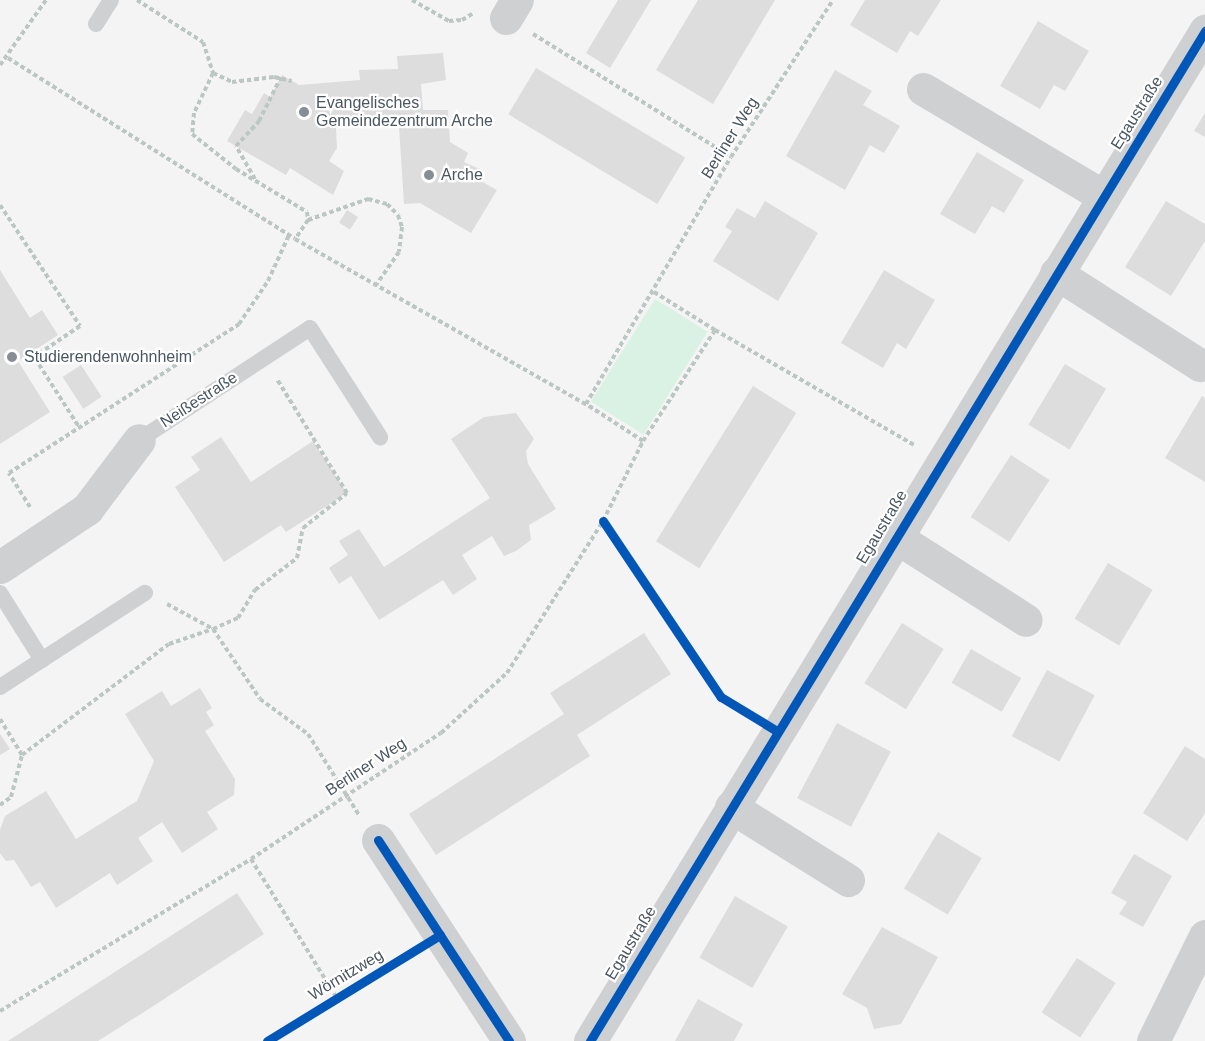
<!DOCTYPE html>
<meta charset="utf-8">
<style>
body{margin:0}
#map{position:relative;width:1205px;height:1041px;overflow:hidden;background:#f4f4f4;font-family:Arial,sans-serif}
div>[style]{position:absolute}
.green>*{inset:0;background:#d9f2e3;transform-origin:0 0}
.building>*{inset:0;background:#ddddde;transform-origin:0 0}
.path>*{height:4px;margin-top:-2px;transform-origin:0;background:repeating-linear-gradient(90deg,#bcc7c4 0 4.5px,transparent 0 7.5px)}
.lane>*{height:16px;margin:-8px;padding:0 8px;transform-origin:8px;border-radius:8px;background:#ced0d2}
.street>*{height:33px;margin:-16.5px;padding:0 16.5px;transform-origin:16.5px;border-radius:16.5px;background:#ced0d2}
.cycleway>*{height:9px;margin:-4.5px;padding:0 4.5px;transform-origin:4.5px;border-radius:4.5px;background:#0057b8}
.dots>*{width:16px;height:16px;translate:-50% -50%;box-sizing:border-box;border:3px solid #fff;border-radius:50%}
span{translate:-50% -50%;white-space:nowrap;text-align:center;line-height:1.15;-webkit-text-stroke:4.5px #fff;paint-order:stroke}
.poi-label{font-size:16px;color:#4a5661}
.left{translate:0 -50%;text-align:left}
.street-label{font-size:16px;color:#4a5661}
</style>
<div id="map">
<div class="green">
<i style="left:655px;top:299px;width:62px;height:121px;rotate:32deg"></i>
</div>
<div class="building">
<i style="clip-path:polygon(618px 0,651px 0,610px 68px,586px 53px)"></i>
<i style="clip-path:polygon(698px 0,775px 0,713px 104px,656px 70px)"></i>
<i style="clip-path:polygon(865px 0,941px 0,918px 36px,910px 31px,897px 53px,850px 25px)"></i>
<i style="clip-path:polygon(1038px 21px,1089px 51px,1065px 91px,1054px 85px,1040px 109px,1000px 86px)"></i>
<i style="clip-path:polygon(443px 53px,446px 80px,421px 84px,423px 110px,448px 110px,450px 142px,468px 153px,464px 162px,484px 171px,479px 180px,497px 190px,471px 233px,420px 203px,404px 204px,399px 127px,336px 128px,337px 148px,329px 161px,344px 171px,333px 195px,290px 168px,286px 175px,227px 141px,245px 110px,252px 114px,264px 93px,270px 97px,282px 75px,299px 85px,360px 80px,359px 70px,398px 69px,397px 56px)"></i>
<i style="left:536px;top:68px;width:174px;height:54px;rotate:31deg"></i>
<i style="clip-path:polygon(835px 70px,872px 91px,863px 105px,900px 126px,884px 153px,870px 145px,845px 190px,786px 156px)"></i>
<i style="clip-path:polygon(1205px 113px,1205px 137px,1194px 131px)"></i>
<i style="clip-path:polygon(977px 152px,1024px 180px,1004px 213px,992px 206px,975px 234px,940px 214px)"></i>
<i style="clip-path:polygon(765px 201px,818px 233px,778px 301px,713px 261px,732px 231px,725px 227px,737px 208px,755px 218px)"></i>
<i style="clip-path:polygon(1166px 201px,1205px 224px,1205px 241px,1171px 296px,1125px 267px)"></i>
<i style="left:347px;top:210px;width:13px;height:15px;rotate:32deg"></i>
<i style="clip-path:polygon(0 270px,30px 318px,42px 310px,58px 335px,18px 361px,50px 412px,0 444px)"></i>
<i style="clip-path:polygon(884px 270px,935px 300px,906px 349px,897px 343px,883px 368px,841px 343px)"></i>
<i style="left:1065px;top:364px;width:48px;height:71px;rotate:31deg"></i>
<i style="left:81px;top:365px;width:38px;height:22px;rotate:57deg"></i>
<i style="left:753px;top:386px;width:51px;height:183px;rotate:32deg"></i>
<i style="clip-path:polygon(1202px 396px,1205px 398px,1205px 482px,1165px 458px)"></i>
<i style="clip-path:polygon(516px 413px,534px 439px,526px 451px,528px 464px,556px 509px,529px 525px,531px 540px,516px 551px,504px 556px,492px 536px,462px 555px,477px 579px,453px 595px,443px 580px,379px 620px,351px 576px,339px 584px,329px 568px,348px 555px,339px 541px,359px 529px,384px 567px,490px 498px,451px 439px,484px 417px)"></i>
<i style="clip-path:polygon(221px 437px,251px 482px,313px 441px,347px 493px,286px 532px,281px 525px,224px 562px,175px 487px,200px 470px,191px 457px)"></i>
<i style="left:1011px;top:455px;width:46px;height:74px;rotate:33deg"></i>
<i style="left:1108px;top:563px;width:52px;height:65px;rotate:31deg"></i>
<i style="left:902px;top:623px;width:49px;height:71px;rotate:32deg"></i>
<i style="clip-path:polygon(644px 633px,671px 674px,577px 735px,590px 756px,436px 855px,409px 814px,564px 714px,550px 693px)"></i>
<i style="left:971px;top:649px;width:58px;height:39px;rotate:30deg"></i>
<i style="left:1047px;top:670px;width:54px;height:75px;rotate:28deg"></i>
<i style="clip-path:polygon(200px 688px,212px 708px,206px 712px,214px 725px,205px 731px,235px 779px,234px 795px,207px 812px,218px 829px,182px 853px,162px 822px,138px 838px,153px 861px,117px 885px,110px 873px,56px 908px,40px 882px,31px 887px,14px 860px,6px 861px,0 853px,0 830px,5px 816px,46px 791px,76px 839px,137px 801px,154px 761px,125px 714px,162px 691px,171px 706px)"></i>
<i style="left:837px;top:723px;width:61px;height:85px;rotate:28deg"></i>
<i style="clip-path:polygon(0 734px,10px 749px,0 755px)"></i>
<i style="clip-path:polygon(1185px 746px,1205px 759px,1205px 813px,1187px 841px,1143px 813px)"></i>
<i style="left:938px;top:832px;width:51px;height:66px;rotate:31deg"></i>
<i style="clip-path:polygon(1134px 854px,1172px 876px,1143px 927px,1119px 914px,1127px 902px,1111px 893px)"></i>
<i style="clip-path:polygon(237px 893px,264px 934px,144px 1012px,98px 1041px,8px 1041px)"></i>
<i style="left:735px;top:896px;width:61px;height:71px;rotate:30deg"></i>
<i style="clip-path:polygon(882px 927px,938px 957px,901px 1024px,874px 1029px,867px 1008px,842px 994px)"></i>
<i style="left:1077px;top:958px;width:46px;height:65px;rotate:33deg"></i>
<i style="clip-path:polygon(698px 999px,743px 1024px,734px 1041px,675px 1041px)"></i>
</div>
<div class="path">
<i style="left:137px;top:0;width:78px;rotate:32.5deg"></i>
<i style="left:203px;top:42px;width:33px;rotate:72deg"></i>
<i style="left:213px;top:73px;width:44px;rotate:115.4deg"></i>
<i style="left:194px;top:113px;width:21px;rotate:95deg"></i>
<i style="left:192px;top:134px;width:56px;rotate:38.5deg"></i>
<i style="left:236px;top:169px;width:83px;rotate:31.2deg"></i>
<i style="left:307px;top:212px;width:8px;rotate:83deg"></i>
<i style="left:308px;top:220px;width:23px;rotate:124deg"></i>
<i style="left:412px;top:0;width:43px;rotate:29.6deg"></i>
<i style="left:449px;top:21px;width:13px;rotate:-4deg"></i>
<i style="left:462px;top:20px;width:12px;rotate:-31deg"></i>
<i style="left:533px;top:34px;width:233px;rotate:31.8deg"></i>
<i style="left:8px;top:58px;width:339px;rotate:32.2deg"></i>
<i style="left:295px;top:239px;width:335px;rotate:29.6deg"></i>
<i style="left:0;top:65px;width:80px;rotate:-54.7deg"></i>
<i style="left:213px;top:73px;width:21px;rotate:25deg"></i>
<i style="left:232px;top:82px;width:42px;rotate:-6.8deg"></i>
<i style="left:274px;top:77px;width:18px;rotate:13deg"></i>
<i style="left:255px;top:179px;width:38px;rotate:-120deg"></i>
<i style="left:236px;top:146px;width:34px;rotate:-47deg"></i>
<i style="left:259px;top:121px;width:49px;rotate:-63.4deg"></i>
<i style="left:0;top:205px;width:145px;rotate:56.5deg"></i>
<i style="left:80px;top:326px;width:55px;rotate:146deg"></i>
<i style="left:308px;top:220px;width:64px;rotate:-19.3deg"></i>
<i style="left:368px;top:199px;width:20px;rotate:15deg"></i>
<i style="left:387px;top:204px;width:16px;rotate:45deg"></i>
<i style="left:398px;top:215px;width:13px;rotate:72deg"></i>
<i style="left:402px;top:227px;width:25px;rotate:97deg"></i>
<i style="left:399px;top:252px;width:40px;rotate:124.9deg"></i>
<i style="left:715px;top:330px;width:230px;rotate:30deg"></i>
<i style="left:31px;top:352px;width:89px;rotate:57.4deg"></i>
<i style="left:643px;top:441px;width:68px;rotate:-147deg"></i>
<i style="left:586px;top:404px;width:286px;rotate:-59.6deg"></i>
<i style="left:731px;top:157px;width:187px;rotate:-57deg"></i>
<i style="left:30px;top:507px;width:40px;rotate:-122deg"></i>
<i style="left:9px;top:473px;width:274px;rotate:-32.9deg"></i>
<i style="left:239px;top:324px;width:52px;rotate:-56deg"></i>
<i style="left:268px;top:281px;width:51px;rotate:-65.5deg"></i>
<i style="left:167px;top:604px;width:52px;rotate:28.5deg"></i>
<i style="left:213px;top:629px;width:27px;rotate:-24deg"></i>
<i style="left:238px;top:618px;width:33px;rotate:-59deg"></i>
<i style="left:255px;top:590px;width:53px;rotate:-37.3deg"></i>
<i style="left:297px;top:558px;width:31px;rotate:-79deg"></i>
<i style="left:303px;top:528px;width:56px;rotate:-38.5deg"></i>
<i style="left:347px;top:493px;width:134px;rotate:-121.6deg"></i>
<i style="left:0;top:719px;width:42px;rotate:58.6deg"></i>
<i style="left:0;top:805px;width:14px;rotate:-36deg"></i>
<i style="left:11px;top:797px;width:43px;rotate:-75.3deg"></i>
<i style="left:22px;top:755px;width:184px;rotate:-37.1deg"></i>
<i style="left:169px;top:644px;width:46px;rotate:-18.8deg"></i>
<i style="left:213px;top:629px;width:84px;rotate:56.1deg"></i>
<i style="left:260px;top:699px;width:59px;rotate:36.1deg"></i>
<i style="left:308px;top:734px;width:96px;rotate:57.8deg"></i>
<i style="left:251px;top:859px;width:163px;rotate:58.3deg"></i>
<i style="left:0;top:1011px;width:293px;rotate:-31.2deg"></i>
<i style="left:251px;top:859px;width:228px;rotate:-33.6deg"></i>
<i style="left:441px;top:733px;width:89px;rotate:-42.3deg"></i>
<i style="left:507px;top:673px;width:180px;rotate:-57.7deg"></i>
<i style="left:603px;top:521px;width:89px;rotate:-63.4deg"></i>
<i style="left:643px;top:441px;width:132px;rotate:-57deg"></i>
<i style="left:715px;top:330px;width:72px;rotate:-148.1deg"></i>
<i style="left:267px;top:1041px;width:170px;rotate:-31.5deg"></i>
</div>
<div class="lane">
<i style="left:96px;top:24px;width:28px;rotate:-58deg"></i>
<i style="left:139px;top:440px;width:204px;rotate:-33.2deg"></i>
<i style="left:310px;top:328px;width:130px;rotate:57.3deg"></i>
<i style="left:0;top:593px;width:79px;rotate:57.9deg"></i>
<i style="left:0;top:687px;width:173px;rotate:-33deg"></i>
</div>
<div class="street">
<i style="left:506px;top:18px;width:21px;rotate:-59deg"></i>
<i style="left:923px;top:89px;width:209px;rotate:30.7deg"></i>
<i style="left:1056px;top:273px;width:171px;rotate:32.6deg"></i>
<i style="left:894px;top:536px;width:156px;rotate:32.5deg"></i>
<i style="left:0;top:567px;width:105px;rotate:-33.7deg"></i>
<i style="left:87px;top:509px;width:86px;rotate:-53deg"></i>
<i style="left:731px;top:807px;width:138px;rotate:32deg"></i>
<i style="left:378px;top:840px;width:240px;rotate:56.9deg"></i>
<i style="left:590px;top:1041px;width:1183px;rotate:-58.66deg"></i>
<i style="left:1153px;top:1041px;width:117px;rotate:-63.7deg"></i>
</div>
<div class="cycleway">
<i style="left:603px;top:521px;width:212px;rotate:56.2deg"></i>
<i style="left:721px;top:697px;width:66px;rotate:31.3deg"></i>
<i style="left:378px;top:840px;width:240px;rotate:56.9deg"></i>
<i style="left:267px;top:1041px;width:203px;rotate:-31.5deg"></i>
<i style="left:590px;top:1041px;width:1183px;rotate:-58.66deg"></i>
</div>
<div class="dots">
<i style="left:304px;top:112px;background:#868d94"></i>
<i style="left:429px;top:175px;background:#868d94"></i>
<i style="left:12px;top:357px;background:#868d94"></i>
</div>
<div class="poi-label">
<span class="left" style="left:316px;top:112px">Evangelisches<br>Gemeindezentrum Arche</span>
<span class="left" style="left:441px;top:175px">Arche</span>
<span class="left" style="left:24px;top:357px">Studierendenwohnheim</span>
</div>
<div class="street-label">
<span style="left:1137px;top:113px;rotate:-58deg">Egaustraße</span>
<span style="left:730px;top:138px;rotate:-58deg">Berliner Weg</span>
<span style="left:199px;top:400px;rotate:-33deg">Neißestraße</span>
<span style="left:882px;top:527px;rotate:-59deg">Egaustraße</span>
<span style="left:366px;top:767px;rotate:-33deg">Berliner Weg</span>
<span style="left:631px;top:943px;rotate:-59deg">Egaustraße</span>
<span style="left:346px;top:975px;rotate:-31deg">Wörnitzweg</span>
</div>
</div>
